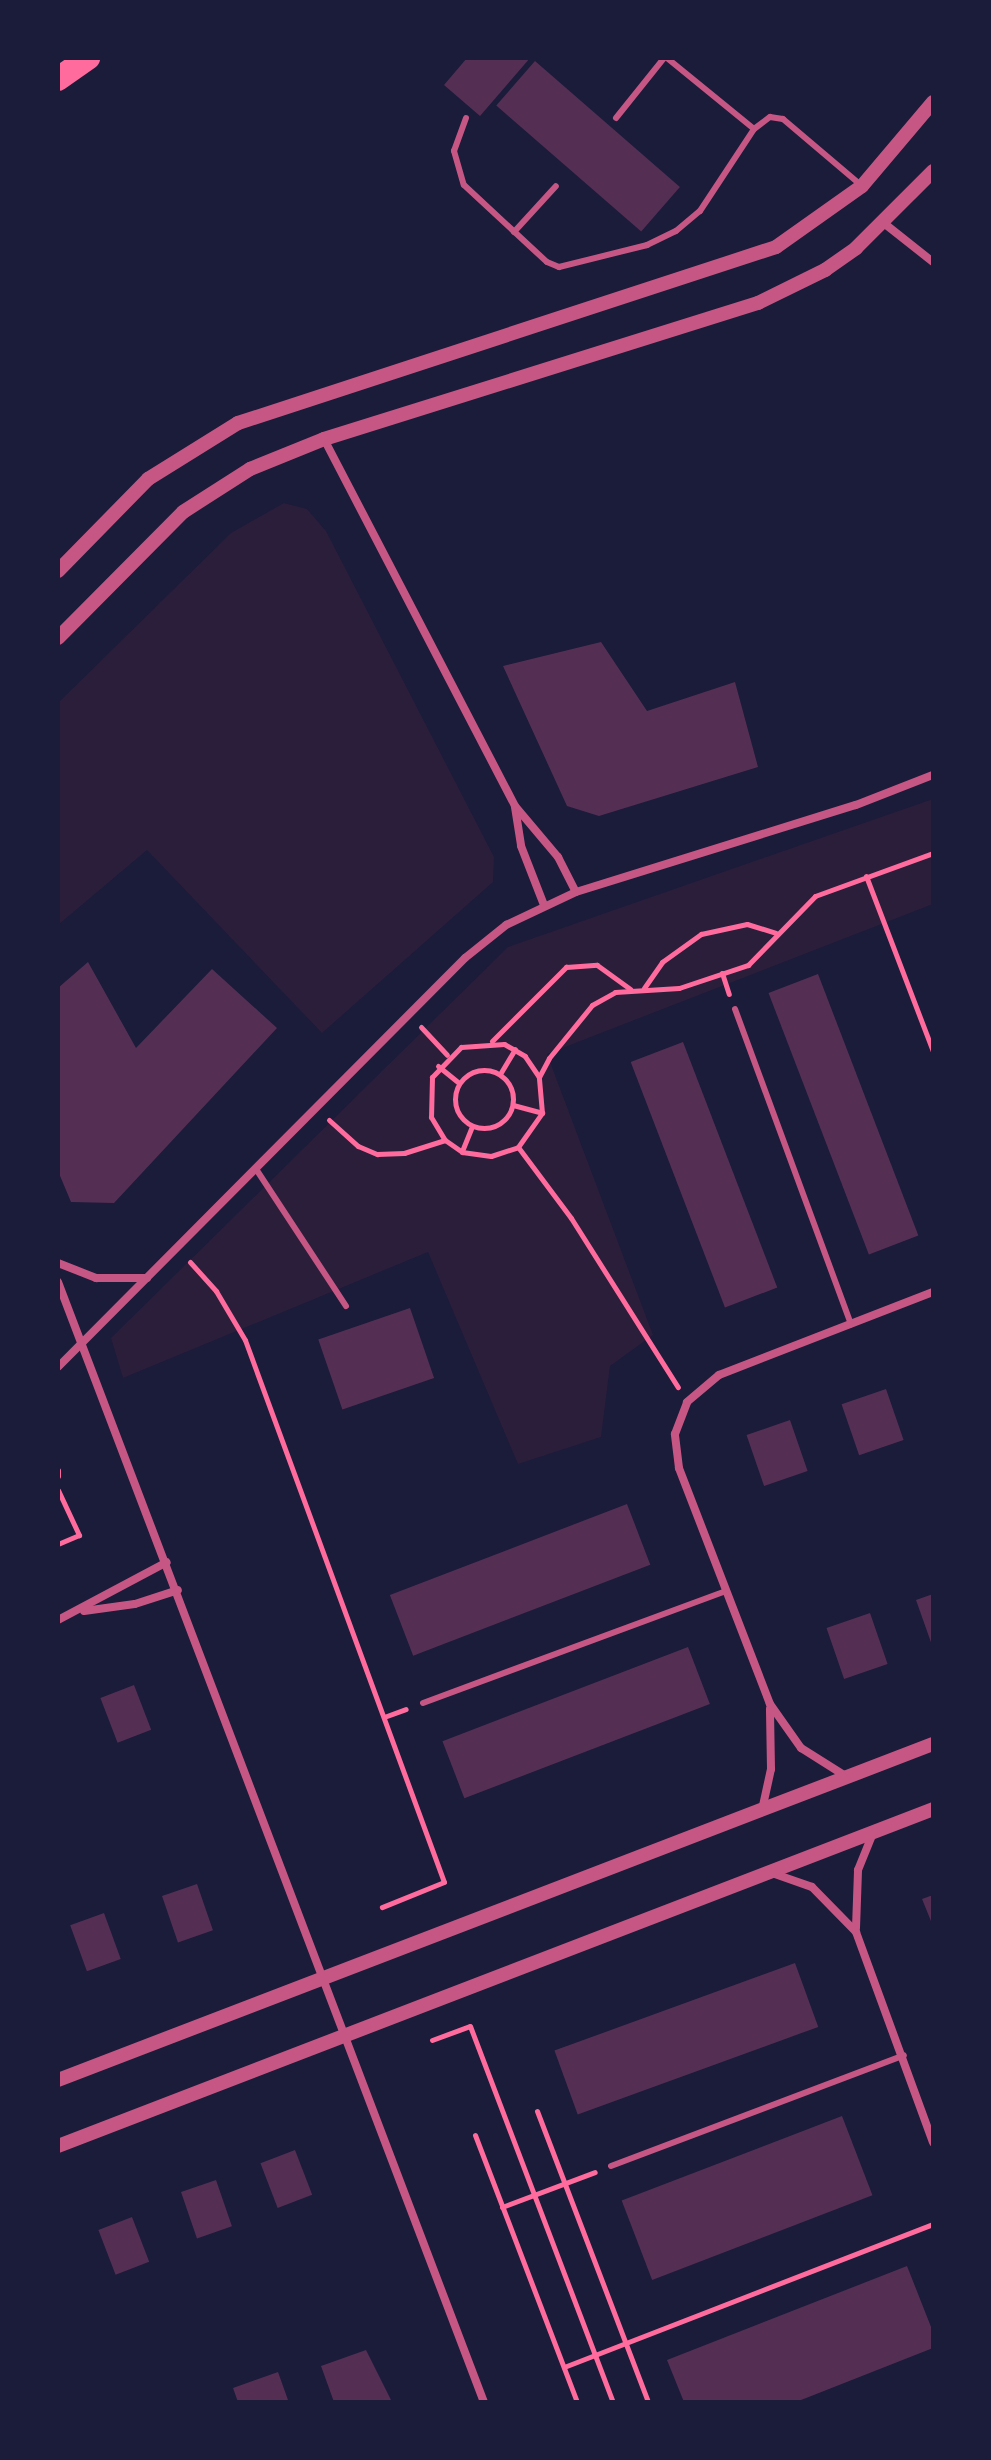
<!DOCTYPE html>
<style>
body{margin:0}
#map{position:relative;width:991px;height:2460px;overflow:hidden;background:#1b1b3a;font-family:"Space Grotesk",sans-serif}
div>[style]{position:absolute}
.green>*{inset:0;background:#2a1e3b}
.building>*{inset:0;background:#542f53;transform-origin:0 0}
.path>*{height:5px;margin:-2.5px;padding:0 2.5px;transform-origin:2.5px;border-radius:2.5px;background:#ff6b9d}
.path>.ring{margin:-2.5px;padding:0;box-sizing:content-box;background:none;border:5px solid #ff6b9d;border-radius:50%}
.service>*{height:6px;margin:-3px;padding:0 3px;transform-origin:3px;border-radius:3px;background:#c65784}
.minor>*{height:8px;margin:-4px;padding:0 4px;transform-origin:4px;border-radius:4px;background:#c65784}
.tertiary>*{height:14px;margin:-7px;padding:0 7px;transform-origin:7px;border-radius:7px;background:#c65784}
.motorway>*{height:24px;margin:-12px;padding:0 12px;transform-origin:12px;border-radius:12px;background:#ff6b9d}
span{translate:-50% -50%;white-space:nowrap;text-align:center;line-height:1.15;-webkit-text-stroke:6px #1b1b3a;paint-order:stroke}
.frame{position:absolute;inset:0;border:60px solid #1b1b3a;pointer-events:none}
</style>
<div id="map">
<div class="green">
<i style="clip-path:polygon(284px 503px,307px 509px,326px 531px,494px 857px,493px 882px,322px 1033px,147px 850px,58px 925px,58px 703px,231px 533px)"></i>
<i style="clip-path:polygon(933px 799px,933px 904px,547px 1054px,653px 1335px,610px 1366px,601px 1437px,518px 1464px,428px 1252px,123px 1378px,111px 1338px,508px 947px)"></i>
</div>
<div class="building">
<i style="clip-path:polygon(467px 58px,530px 58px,480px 116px,444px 85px)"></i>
<i style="left:535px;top:61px;width:192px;height:59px;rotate:41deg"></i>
<i style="clip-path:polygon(601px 642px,647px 711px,735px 682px,758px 767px,599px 816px,567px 806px,503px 666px)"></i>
<i style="clip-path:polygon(88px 962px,136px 1048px,212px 969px,277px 1028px,114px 1203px,71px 1202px,58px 1171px,58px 988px)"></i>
<i style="left:818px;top:974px;width:280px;height:53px;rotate:69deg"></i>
<i style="left:683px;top:1042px;width:263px;height:56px;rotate:69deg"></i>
<i style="left:410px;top:1308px;width:74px;height:97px;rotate:71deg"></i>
<i style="left:886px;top:1389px;width:54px;height:47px;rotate:71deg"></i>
<i style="left:790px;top:1420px;width:54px;height:46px;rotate:71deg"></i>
<i style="left:627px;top:1504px;width:65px;height:254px;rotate:69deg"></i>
<i style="clip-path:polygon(933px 1594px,933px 1648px,916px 1600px)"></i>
<i style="left:870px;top:1613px;width:54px;height:46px;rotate:71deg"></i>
<i style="left:688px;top:1647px;width:61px;height:263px;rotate:69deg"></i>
<i style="left:134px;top:1685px;width:48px;height:36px;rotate:69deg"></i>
<i style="left:197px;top:1884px;width:49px;height:37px;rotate:71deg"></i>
<i style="clip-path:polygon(933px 1895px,933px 1926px,922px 1899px)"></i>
<i style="left:104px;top:1913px;width:49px;height:36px;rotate:70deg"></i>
<i style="left:795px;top:1963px;width:68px;height:256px;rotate:70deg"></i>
<i style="left:842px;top:2116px;width:85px;height:236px;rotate:69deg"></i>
<i style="left:295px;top:2150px;width:48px;height:37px;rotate:69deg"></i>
<i style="left:216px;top:2180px;width:49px;height:37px;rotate:71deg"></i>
<i style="left:132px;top:2217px;width:48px;height:36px;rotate:69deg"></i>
<i style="clip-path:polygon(907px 2266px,933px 2332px,933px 2348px,796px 2402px,684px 2402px,667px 2360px)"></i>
<i style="clip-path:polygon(366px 2350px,392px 2402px,334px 2402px,321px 2366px)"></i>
<i style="clip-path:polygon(278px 2372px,288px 2400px,296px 2402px,238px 2402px,233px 2388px)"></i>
</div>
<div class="path">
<i style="left:866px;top:876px;width:187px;rotate:69.1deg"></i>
<i style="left:722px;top:973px;width:22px;rotate:72deg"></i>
<i style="left:644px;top:988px;width:32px;rotate:-55deg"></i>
<i style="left:662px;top:962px;width:48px;rotate:-35.7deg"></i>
<i style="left:701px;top:934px;width:47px;rotate:-12.3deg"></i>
<i style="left:747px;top:924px;width:30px;rotate:17deg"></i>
<i style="left:421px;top:1027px;width:38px;rotate:47deg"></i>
<i style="left:492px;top:1041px;width:105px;rotate:-45deg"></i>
<i style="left:566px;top:967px;width:31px;rotate:-4deg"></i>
<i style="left:597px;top:965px;width:41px;rotate:36deg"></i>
<i style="left:438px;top:1066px;width:27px;rotate:39deg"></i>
<i class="ring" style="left:455px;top:1070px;width:53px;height:53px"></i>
<i style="left:500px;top:1074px;width:29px;rotate:-59deg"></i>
<i style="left:539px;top:1077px;width:25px;rotate:-124deg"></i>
<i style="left:525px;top:1056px;width:24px;rotate:-150deg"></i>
<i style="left:504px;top:1044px;width:43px;rotate:176deg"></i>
<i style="left:461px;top:1047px;width:42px;rotate:134deg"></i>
<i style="left:432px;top:1077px;width:40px;rotate:91.4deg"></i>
<i style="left:431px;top:1117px;width:27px;rotate:59deg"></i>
<i style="left:445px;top:1140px;width:21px;rotate:35deg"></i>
<i style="left:462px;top:1152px;width:29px;rotate:8deg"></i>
<i style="left:491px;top:1156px;width:28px;rotate:-18deg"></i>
<i style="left:518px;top:1147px;width:42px;rotate:-54.8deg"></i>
<i style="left:542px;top:1113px;width:36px;rotate:-95deg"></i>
<i style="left:539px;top:1077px;width:21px;rotate:-62deg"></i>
<i style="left:549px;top:1058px;width:68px;rotate:-50.9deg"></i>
<i style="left:592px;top:1005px;width:26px;rotate:-29deg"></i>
<i style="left:615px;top:992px;width:64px;rotate:-3.6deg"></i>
<i style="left:679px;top:988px;width:73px;rotate:-18.4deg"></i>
<i style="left:748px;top:965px;width:96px;rotate:-45.8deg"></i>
<i style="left:815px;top:896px;width:126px;rotate:-20deg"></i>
<i style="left:513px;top:1105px;width:30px;rotate:15deg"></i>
<i style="left:329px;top:1120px;width:39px;rotate:42deg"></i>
<i style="left:358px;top:1146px;width:21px;rotate:23deg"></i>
<i style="left:377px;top:1154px;width:27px;rotate:-2deg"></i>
<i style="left:404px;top:1153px;width:43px;rotate:-17.6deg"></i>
<i style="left:518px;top:1147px;width:89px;rotate:53.3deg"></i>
<i style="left:571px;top:1218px;width:200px;rotate:57.7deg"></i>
<i style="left:462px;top:1151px;width:27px;rotate:-68deg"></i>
<i style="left:190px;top:1262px;width:39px;rotate:48deg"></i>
<i style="left:216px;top:1291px;width:57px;rotate:59.4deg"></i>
<i style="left:245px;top:1340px;width:577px;rotate:69.84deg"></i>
<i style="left:444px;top:1882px;width:67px;rotate:158deg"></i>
<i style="left:58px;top:1470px;width:6px;rotate:90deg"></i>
<i style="left:58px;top:1490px;width:50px;rotate:65deg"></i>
<i style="left:79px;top:1535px;width:23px;rotate:157deg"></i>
<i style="left:384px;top:1717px;width:23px;rotate:-20deg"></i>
<i style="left:432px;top:2040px;width:40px;rotate:-20.2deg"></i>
<i style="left:470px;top:2026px;width:402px;rotate:69.2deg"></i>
<i style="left:537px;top:2111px;width:311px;rotate:69.1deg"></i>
<i style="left:475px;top:2135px;width:286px;rotate:69.1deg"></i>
<i style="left:502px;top:2207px;width:99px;rotate:-20.6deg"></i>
<i style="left:564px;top:2367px;width:396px;rotate:-21.2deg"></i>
</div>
<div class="service">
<i style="left:667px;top:58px;width:112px;rotate:39.2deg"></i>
<i style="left:466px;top:118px;width:35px;rotate:110deg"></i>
<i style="left:454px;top:151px;width:35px;rotate:74deg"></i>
<i style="left:464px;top:185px;width:113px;rotate:42.9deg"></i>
<i style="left:547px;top:262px;width:13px;rotate:23deg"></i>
<i style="left:559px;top:267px;width:91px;rotate:-14deg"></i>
<i style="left:647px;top:245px;width:32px;rotate:-26deg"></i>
<i style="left:676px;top:231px;width:31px;rotate:-40deg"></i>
<i style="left:700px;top:211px;width:98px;rotate:-56.6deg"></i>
<i style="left:754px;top:129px;width:20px;rotate:-37deg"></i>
<i style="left:770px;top:117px;width:13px;rotate:9deg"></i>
<i style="left:783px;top:119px;width:104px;rotate:40.3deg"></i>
<i style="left:616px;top:118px;width:77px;rotate:-51.3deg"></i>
<i style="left:514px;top:232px;width:62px;rotate:-47.6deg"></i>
<i style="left:735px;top:1009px;width:336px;rotate:69.8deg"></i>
<i style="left:256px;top:1169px;width:164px;rotate:56.7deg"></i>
<i style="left:423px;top:1703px;width:323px;rotate:-20.3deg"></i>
<i style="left:611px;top:2166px;width:313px;rotate:-20.7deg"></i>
</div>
<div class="minor">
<i style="left:885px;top:224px;width:61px;rotate:38.4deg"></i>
<i style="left:324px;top:439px;width:414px;rotate:62.5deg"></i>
<i style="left:515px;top:806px;width:67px;rotate:49.9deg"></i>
<i style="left:558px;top:857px;width:39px;rotate:63deg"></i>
<i style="left:515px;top:807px;width:39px;rotate:81deg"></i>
<i style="left:521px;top:846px;width:63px;rotate:68.7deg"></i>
<i style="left:58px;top:1263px;width:41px;rotate:21.5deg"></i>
<i style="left:96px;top:1278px;width:51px"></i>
<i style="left:58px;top:1282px;width:1198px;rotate:69.18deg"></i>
<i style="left:58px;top:1367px;width:577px;rotate:-45.14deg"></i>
<i style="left:465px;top:958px;width:53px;rotate:-38.8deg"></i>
<i style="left:506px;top:925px;width:77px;rotate:-25.2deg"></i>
<i style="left:576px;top:892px;width:293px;rotate:-17.3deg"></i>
<i style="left:856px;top:805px;width:83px;rotate:-21.3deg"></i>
<i style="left:84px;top:1611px;width:51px;rotate:-7.8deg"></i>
<i style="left:135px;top:1604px;width:45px;rotate:-18deg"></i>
<i style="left:58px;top:1620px;width:123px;rotate:-28deg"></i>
<i style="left:847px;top:1777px;width:54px;rotate:-147.8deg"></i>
<i style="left:801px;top:1748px;width:54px;rotate:-125.2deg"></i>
<i style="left:770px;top:1704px;width:253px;rotate:-111.1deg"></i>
<i style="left:679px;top:1468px;width:34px;rotate:-97deg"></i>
<i style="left:675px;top:1434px;width:34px;rotate:-69deg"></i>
<i style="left:687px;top:1402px;width:42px;rotate:-40.2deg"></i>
<i style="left:719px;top:1375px;width:230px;rotate:-21.2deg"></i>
<i style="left:762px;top:1810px;width:42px;rotate:-77.6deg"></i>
<i style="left:771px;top:1769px;width:60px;rotate:-91deg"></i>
<i style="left:772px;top:1873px;width:42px;rotate:19.3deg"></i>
<i style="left:812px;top:1887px;width:63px;rotate:45.6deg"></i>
<i style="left:856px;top:1932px;width:224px;rotate:69.9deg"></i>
<i style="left:856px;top:1928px;width:58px;rotate:-88deg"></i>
<i style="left:858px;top:1870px;width:40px;rotate:-68deg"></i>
</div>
<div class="tertiary">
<i style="left:58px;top:571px;width:129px;rotate:-45.6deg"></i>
<i style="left:148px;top:479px;width:106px;rotate:-31.9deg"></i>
<i style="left:238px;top:423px;width:566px;rotate:-18.11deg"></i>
<i style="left:776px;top:247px;width:105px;rotate:-35.3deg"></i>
<i style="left:862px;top:186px;width:110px;rotate:-49.8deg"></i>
<i style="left:58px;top:638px;width:177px;rotate:-45.2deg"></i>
<i style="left:183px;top:512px;width:80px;rotate:-32.7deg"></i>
<i style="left:250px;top:469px;width:80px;rotate:-22.1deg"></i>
<i style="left:324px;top:439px;width:455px;rotate:-17.4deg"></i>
<i style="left:758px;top:303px;width:75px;rotate:-26.2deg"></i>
<i style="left:825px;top:270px;width:38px;rotate:-35deg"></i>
<i style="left:856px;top:248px;width:109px;rotate:-45deg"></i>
<i style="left:58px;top:2080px;width:937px;rotate:-21.01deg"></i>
<i style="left:58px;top:2146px;width:938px;rotate:-21.06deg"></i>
</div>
<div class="motorway">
<i style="left:58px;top:79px;width:37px;rotate:-35deg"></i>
</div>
<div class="frame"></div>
</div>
